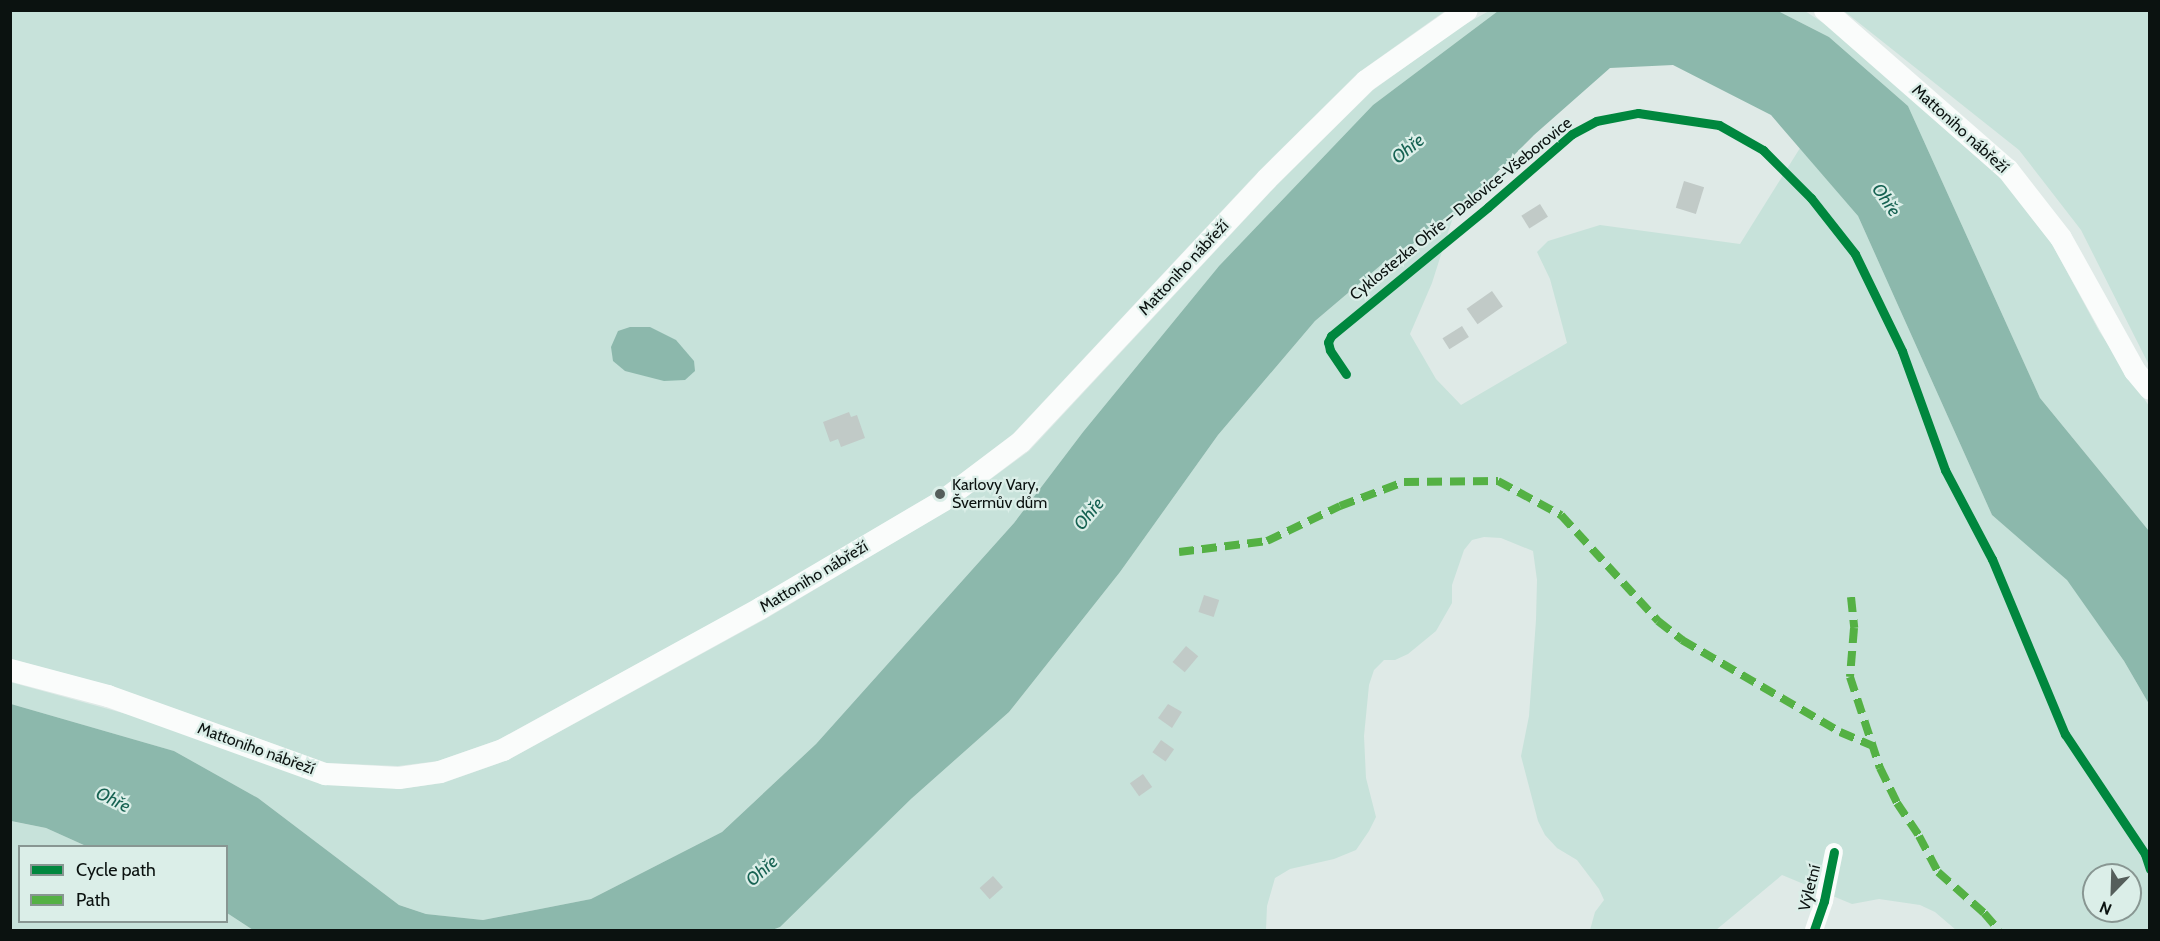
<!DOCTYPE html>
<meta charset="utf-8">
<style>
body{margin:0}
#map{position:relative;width:2160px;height:941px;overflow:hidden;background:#dfeae7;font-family:Cabin,sans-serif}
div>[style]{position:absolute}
.green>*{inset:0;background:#c7e2da}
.water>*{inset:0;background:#8cb8ac}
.building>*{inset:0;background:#c1cac7;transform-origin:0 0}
.minor>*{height:18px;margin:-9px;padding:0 9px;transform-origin:9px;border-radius:9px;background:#fafcfb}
.major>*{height:22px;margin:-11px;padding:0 11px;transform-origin:11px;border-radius:11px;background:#fafcfb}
.quiet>*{height:8px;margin-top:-4px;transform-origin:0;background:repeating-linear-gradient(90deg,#54b144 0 15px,transparent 0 23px)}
.cycleway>*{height:9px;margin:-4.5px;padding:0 4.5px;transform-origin:4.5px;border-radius:4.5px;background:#00873e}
.dots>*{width:16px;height:16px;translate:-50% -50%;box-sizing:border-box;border:3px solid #dbeee8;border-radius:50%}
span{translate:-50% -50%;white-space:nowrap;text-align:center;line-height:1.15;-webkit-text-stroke:4.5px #dbeee8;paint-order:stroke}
.street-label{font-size:16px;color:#0b1210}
.poi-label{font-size:16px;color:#0b1210}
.left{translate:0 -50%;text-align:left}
.water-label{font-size:18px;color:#166252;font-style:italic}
.frame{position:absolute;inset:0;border:12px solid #0b1210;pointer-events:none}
.legend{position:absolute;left:18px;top:845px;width:210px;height:78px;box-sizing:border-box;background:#dbeee8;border:2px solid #889692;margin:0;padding:8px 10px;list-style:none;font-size:18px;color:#0b1210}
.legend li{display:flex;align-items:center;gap:12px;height:30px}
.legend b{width:30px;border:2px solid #889692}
.north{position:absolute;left:2082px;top:863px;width:60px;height:60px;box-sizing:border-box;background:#dbeee8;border:2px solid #889692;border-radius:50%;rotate:203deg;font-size:16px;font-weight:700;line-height:24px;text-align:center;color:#0b1210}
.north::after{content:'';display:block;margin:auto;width:21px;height:27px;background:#555e5b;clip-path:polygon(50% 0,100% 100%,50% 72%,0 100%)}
</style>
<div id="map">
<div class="green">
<i style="clip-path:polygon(10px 11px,1445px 11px,1358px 73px,1259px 171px,1013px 434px,938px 491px,756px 599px,498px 740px,438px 761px,398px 766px,327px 763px,111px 686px,11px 659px)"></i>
<i style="clip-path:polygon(1489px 11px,1498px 11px,1373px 105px,1219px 266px,1083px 432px,1014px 523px,816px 744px,722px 832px,591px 899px,483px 920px,426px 914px,399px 905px,258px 798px,174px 751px,11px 704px,10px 682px,399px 789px,443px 783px,508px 760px,767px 618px,950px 509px,1029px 451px,1275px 187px,1373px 90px,1462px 26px)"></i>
<i style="clip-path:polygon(1778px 11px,1805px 11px,1831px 28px,2000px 178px,2052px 244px,2099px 331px,2149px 406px,2149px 531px,2040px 398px,1908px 106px,1829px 37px)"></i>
<i style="clip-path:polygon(1844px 11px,2149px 11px,2149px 365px,2081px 230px,2019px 150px)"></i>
<i style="clip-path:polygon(evenodd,1800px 148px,1858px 216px,1992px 515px,2067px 579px,2124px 661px,2149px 704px,2149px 930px,1956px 930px,1935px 912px,1920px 905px,1879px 899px,1852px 904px,1782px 875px,1716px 930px,1590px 930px,1595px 912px,1604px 900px,1599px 889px,1577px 860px,1557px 848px,1545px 835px,1538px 821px,1521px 756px,1529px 716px,1536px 620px,1537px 580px,1533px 551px,1501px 538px,1484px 537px,1472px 540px,1464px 550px,1452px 585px,1452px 603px,1436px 631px,1408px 654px,1395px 660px,1384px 660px,1374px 670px,1369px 685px,1364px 736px,1366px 778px,1376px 817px,1369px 831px,1356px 850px,1334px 859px,1290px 869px,1275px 878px,1267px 906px,1266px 930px,772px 930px,780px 926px,911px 799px,1009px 712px,1120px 572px,1218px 435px,1315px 321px,1381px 265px,1453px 217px,1432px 283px,1410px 334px,1436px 379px,1461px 405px,1567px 343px,1550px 279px,1537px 252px,1548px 241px,1600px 225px,1740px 244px,1800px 148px,2094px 875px,2130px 875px,2130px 911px,2094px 911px,2094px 875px)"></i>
<i style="clip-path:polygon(10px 821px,46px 828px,86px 846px,20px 846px,20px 922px,226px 922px,227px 913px,253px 930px,11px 930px)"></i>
</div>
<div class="water">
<i style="clip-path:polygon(1498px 11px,1778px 11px,1829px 37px,1908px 106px,2040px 398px,2149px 531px,2149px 704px,2124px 661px,2067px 580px,1992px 515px,1858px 216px,1771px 115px,1673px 65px,1610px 68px,1534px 135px,1453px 217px,1381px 265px,1315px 321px,1218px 435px,1120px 572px,1009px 712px,911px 799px,780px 927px,772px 930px,253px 930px,227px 913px,226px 846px,86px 846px,46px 828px,11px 821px,11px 704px,174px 751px,258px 798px,399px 905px,426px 914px,483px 920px,591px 899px,722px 832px,816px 744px,1014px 523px,1083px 432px,1219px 266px,1373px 105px)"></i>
<i style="clip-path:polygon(630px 327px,650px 327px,676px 340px,694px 361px,695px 371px,685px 380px,664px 381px,625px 371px,613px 361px,611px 347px,618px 331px)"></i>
</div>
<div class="building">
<i style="left:1684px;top:181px;width:21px;height:28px;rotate:17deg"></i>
<i style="left:1540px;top:204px;width:15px;height:22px;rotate:58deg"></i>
<i style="left:1492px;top:291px;width:19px;height:31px;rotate:55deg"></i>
<i style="left:1462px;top:326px;width:13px;height:23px;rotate:58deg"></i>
<i style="clip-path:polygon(849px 412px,851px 417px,857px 415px,865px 438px,841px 447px,838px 439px,830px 442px,823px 422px)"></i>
<i style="left:1204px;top:595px;width:16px;height:18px;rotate:18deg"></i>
<i style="left:1186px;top:646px;width:16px;height:21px;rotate:40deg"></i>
<i style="clip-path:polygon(1168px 704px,1182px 712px,1172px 728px,1158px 718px)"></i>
<i style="left:1161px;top:740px;width:16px;height:15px;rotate:35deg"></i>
<i style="left:1143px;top:774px;width:16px;height:16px;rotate:55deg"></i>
<i style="left:993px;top:876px;width:15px;height:18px;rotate:48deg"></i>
</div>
<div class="minor">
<i style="left:1814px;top:930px;width:31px;rotate:-71deg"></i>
<i style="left:1824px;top:901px;width:50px;rotate:-78.5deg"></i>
</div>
<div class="major">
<i style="left:1825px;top:10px;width:243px;rotate:41.2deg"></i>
<i style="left:2008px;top:170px;width:86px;rotate:52.1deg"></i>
<i style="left:2061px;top:238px;width:152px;rotate:60.9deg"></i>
<i style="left:2135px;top:371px;width:23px;rotate:50deg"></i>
<i style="left:10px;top:670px;width:101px;rotate:14.9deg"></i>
<i style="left:108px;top:696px;width:231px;rotate:19.8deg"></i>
<i style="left:325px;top:774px;width:74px;rotate:3.1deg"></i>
<i style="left:399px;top:778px;width:41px;rotate:-8.3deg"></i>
<i style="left:440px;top:772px;width:67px;rotate:-19.2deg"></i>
<i style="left:503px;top:750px;width:294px;rotate:-28.8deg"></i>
<i style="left:761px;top:608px;width:212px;rotate:-30.5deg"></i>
<i style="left:944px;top:500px;width:96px;rotate:-37deg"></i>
<i style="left:1021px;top:442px;width:360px;rotate:-46.9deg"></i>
<i style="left:1267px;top:179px;width:139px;rotate:-44.7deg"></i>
<i style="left:1366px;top:81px;width:123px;rotate:-35.1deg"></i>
</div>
<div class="quiet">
<i style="left:1179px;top:552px;width:89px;rotate:-7.1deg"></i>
<i style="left:1267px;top:541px;width:81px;rotate:-25.6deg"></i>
<i style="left:1340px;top:506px;width:68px;rotate:-20.6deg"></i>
<i style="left:1404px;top:482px;width:94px;rotate:-0.6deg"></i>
<i style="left:1498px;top:481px;width:72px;rotate:28.4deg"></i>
<i style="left:1561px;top:515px;width:144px;rotate:47.5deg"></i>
<i style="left:1658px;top:621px;width:31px;rotate:38deg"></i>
<i style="left:1682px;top:640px;width:183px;rotate:30.2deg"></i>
<i style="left:1840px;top:732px;width:38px;rotate:23deg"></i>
<i style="left:1851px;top:597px;width:31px;rotate:84deg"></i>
<i style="left:1854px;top:628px;width:49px;rotate:94.7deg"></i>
<i style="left:1850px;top:677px;width:96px;rotate:71.8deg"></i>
<i style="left:1880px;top:768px;width:39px;rotate:64deg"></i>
<i style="left:1897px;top:803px;width:40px;rotate:56deg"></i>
<i style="left:1919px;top:836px;width:41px;rotate:62.2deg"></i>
<i style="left:1938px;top:872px;width:62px;rotate:41.7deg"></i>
<i style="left:1984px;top:913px;width:23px;rotate:49deg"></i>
</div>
<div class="cycleway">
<i style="left:1346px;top:374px;width:29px;rotate:-124deg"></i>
<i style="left:1330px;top:350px;width:8px;rotate:-104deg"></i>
<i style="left:1328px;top:342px;width:7px;rotate:-63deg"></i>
<i style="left:1331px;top:336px;width:203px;rotate:-39.4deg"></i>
<i style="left:1488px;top:207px;width:111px;rotate:-41deg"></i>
<i style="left:1572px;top:134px;width:27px;rotate:-28deg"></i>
<i style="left:1596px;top:121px;width:43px;rotate:-10.8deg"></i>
<i style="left:1638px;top:113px;width:82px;rotate:8.4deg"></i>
<i style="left:1719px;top:125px;width:51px;rotate:29.6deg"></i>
<i style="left:1763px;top:150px;width:68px;rotate:45deg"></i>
<i style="left:1811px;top:198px;width:71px;rotate:51.8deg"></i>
<i style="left:1855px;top:254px;width:108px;rotate:64.1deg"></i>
<i style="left:1902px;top:351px;width:127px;rotate:70.1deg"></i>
<i style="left:1945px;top:470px;width:101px;rotate:62.2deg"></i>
<i style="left:1992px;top:559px;width:190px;rotate:67.4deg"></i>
<i style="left:2065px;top:734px;width:144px;rotate:56.3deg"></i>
<i style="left:2145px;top:854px;width:16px;rotate:72deg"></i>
<i style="left:1814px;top:930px;width:31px;rotate:-71deg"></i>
<i style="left:1824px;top:901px;width:50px;rotate:-78.5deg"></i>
</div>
<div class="dots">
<i style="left:940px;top:494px;background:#555e5b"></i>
</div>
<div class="street-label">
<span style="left:1960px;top:129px;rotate:42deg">Mattoniho nábřeží</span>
<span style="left:1461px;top:209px;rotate:-39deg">Cyklostezka Ohře – Dalovice-Všeborovice</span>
<span style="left:1184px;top:268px;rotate:-47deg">Mattoniho nábřeží</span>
<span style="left:814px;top:577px;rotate:-31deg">Mattoniho nábřeží</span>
<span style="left:256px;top:749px;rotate:20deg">Mattoniho nábřeží</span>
<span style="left:1810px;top:888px;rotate:-76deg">Výletní</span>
</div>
<div class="poi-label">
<span class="left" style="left:952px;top:494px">Karlovy Vary,<br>Švermův dům</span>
</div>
<div class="water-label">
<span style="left:1408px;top:149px;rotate:-39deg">Ohře</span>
<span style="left:1886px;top:200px;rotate:55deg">Ohře</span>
<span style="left:1089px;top:514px;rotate:-50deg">Ohře</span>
<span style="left:113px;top:800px;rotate:26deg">Ohře</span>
<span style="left:762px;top:871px;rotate:-42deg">Ohře</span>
</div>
<div class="frame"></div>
<ul class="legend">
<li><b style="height:8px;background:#00873e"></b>Cycle path</li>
<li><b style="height:8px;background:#54b144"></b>Path</li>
</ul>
<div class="north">N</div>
</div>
